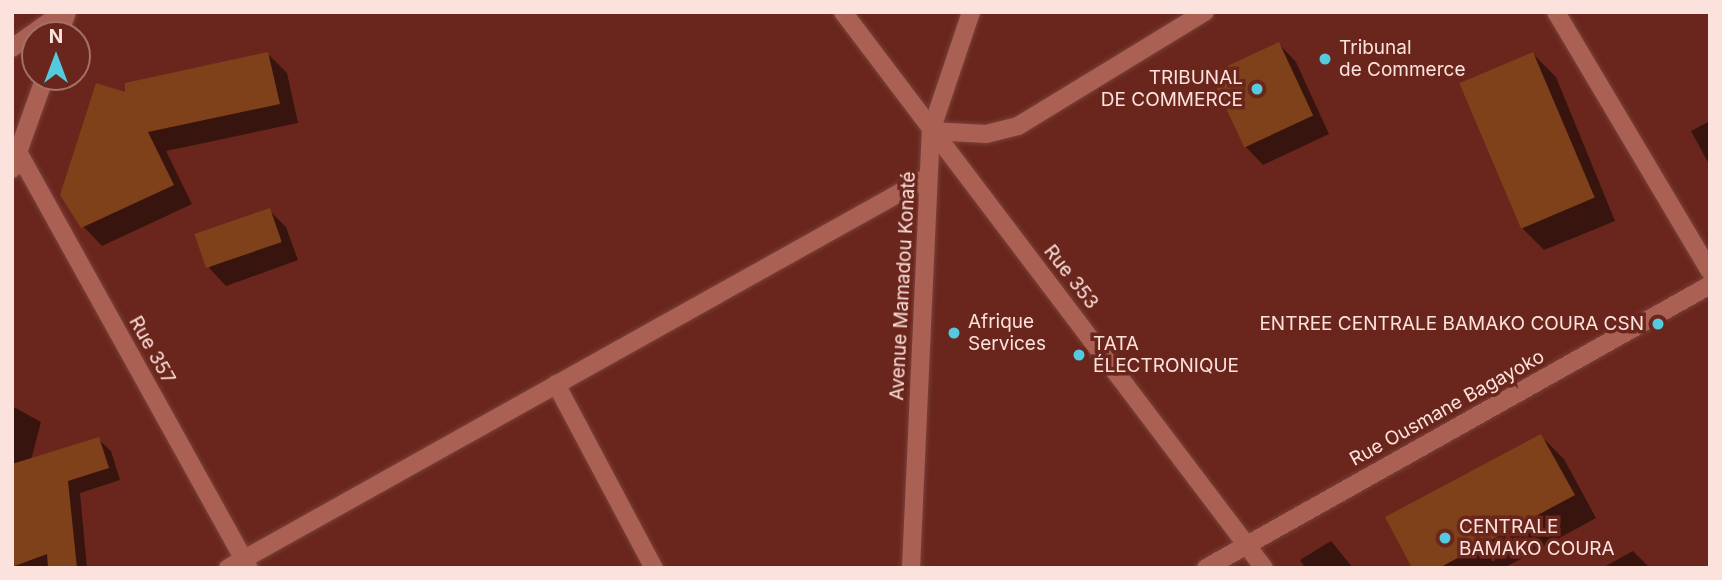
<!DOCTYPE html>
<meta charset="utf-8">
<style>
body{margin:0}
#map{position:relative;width:1722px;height:580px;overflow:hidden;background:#6a261c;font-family:Inter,sans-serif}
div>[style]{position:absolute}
.shadow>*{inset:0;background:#0007}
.building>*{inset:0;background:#7e4119;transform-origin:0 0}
.roads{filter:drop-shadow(0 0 2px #79413b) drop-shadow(0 0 2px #79413b)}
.minor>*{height:18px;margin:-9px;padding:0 9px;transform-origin:9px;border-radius:9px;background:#aa6053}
.tertiary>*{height:18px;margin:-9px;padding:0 9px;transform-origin:9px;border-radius:9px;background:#aa6053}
.secondary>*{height:18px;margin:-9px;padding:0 9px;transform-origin:9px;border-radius:9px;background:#aa6053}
.dots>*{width:19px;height:19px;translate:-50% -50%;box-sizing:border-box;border:4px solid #6a261c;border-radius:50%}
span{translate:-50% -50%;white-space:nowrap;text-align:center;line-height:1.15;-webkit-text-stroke:7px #6a261c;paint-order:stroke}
.poi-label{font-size:19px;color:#fce2dd}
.left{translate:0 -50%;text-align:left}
.right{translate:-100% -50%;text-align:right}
.street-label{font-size:19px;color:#fce2dd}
.frame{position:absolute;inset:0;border:14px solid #fce2dd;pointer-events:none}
.north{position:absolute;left:21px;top:21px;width:70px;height:70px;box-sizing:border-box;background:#6a261c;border:2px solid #a47169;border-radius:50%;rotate:0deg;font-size:19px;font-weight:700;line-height:28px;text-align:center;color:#fce2dd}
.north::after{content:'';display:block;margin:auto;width:24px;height:32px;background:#54cade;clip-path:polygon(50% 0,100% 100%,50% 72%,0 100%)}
</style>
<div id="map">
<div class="shadow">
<i style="clip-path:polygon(1279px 44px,1296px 62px,1329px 134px,1263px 165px,1246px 147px,1212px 74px)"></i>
<i style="clip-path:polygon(268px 54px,287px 73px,298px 123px,166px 151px,192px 204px,102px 246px,83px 226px,126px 95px)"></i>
<i style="clip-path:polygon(1533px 54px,1556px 77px,1615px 221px,1544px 250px,1521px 227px,1461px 84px)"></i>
<i style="clip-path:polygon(1710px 121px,1710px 166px,1691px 131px)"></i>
<i style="clip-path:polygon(269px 210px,286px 227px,298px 260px,226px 286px,209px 268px)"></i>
<i style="clip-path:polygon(12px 406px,41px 422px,31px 460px,98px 439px,111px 451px,120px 480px,80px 493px,87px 568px,12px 568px)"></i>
<i style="clip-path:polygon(1541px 436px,1564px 459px,1596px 518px,1504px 568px,1414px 568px)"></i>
<i style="clip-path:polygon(1331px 541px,1353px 568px,1305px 568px,1300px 560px)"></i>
<i style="clip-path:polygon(1633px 551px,1650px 568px,1602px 568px)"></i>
</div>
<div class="building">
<i style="left:1279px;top:42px;width:81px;height:76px;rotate:65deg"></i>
<i style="clip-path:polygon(268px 52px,280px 104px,148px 132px,174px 185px,81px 228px,60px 195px,96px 83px,125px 92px,125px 83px)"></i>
<i style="left:1533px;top:52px;width:158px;height:80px;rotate:67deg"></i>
<i style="left:270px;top:208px;width:36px;height:80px;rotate:71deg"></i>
<i style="clip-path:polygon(1541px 434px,1575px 495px,1439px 568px,1412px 568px,1385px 517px)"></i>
<i style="clip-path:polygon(99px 437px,109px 468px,68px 481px,77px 568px,48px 568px,47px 554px,12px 567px,12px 464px)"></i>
</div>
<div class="roads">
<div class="minor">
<i style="left:843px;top:12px;width:697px;rotate:52.87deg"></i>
<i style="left:1556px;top:12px;width:301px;rotate:59.3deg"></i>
<i style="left:59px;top:35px;width:24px;rotate:-71deg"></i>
<i style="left:12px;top:48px;width:62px;rotate:-35.2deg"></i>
<i style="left:931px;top:131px;width:55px;rotate:3.1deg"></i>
<i style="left:986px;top:134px;width:33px;rotate:-14deg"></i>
<i style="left:1018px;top:126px;width:219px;rotate:-31.4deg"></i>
<i style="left:18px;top:152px;width:476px;rotate:61deg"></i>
<i style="left:12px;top:169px;width:98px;rotate:-70.3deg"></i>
<i style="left:556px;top:384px;width:208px;rotate:62deg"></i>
<i style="left:228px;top:568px;width:802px;rotate:-29.19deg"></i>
</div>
<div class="tertiary">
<i style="left:1206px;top:568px;width:578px;rotate:-29.31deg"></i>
</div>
<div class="secondary">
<i style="left:911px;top:568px;width:437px;rotate:-87.4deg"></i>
<i style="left:931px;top:131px;width:126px;rotate:-71.4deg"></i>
</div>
</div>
<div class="dots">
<i style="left:1325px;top:59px;background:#54cade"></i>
<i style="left:1257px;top:89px;background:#54cade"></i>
<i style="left:1658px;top:324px;background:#54cade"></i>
<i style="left:954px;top:333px;background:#54cade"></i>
<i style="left:1079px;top:355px;background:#54cade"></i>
<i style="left:1445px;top:538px;background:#54cade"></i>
</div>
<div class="poi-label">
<span class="left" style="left:1339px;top:59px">Tribunal<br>de Commerce</span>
<span class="right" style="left:1243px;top:89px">TRIBUNAL<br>DE COMMERCE</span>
<span class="left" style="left:968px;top:333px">Afrique<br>Services</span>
<span class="right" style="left:1644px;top:324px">ENTREE CENTRALE BAMAKO COURA CSN</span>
<span class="left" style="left:1093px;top:355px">TATA<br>ÉLECTRONIQUE</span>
<span class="left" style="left:1459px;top:538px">CENTRALE<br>BAMAKO COURA</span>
</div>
<div class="street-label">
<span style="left:1071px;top:277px;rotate:52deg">Rue 353</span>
<span style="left:903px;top:286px;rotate:-87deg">Avenue Mamadou Konaté</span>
<span style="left:152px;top:350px;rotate:61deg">Rue 357</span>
<span style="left:1447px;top:408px;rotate:-29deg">Rue Ousmane Bagayoko</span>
</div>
<div class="frame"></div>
<div class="north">N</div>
</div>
